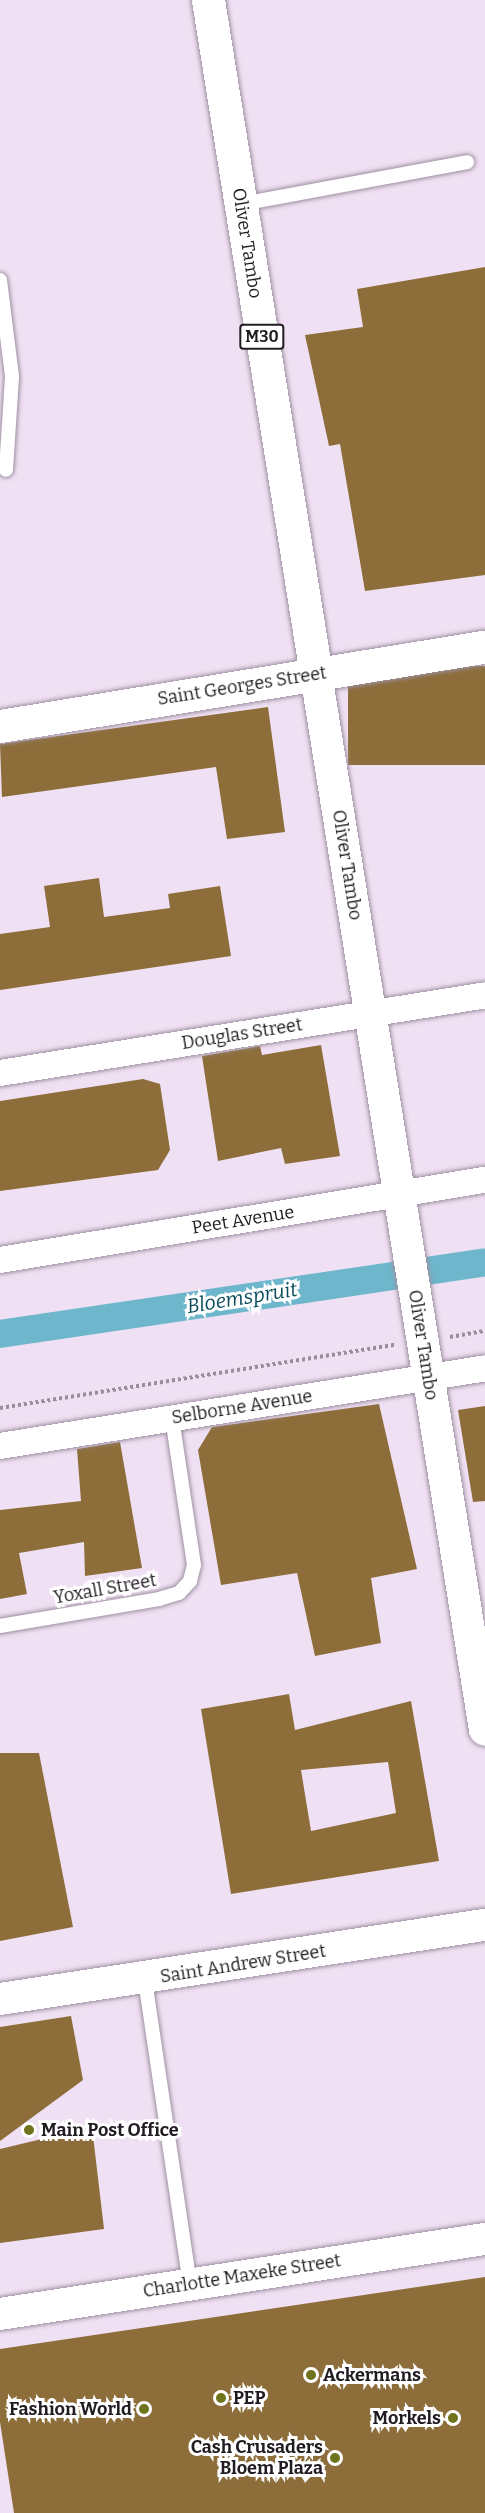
<!DOCTYPE html>
<style>
body{margin:0}
#map{position:relative;width:485px;height:2513px;overflow:hidden;background:#f0e0f3;font-family:Bitter,serif}
div>[style]{position:absolute}
.canal>*{height:28px;margin:-14px;padding:0 14px;transform-origin:14px;border-radius:14px;background:#6db6cb}
.building>*{inset:0;background:#8d6e3b;transform-origin:0 0}
.path>*{height:4px;margin-top:-2px;transform-origin:0;background:repeating-linear-gradient(90deg,#998d9b 0 3px,transparent 0 6px)}
.roads{filter:drop-shadow(0 0 2px #9e90a2) drop-shadow(0 0 2px #9e90a2)}
.service>*{height:14px;margin:-7px;padding:0 7px;transform-origin:7px;border-radius:7px;background:#fff}
.minor>*{height:26px;margin:-13px;padding:0 13px;transform-origin:13px;border-radius:13px;background:#fff}
.tertiary>*{height:32px;margin:-16px;padding:0 16px;transform-origin:16px;border-radius:16px;background:#fff}
.primary>*{height:33px;margin:-16.5px;padding:0 16.5px;transform-origin:16.5px;border-radius:16.5px;background:#fff}
.dots>*{width:16px;height:16px;translate:-50% -50%;box-sizing:border-box;border:3px solid #fff;border-radius:50%}
span{translate:-50% -50%;white-space:nowrap;text-align:center;line-height:1.15;-webkit-text-stroke:6px #fff;paint-order:stroke}
.shield-label span{padding:2px 4px;background:#fff;border:2px solid;border-radius:4px;-webkit-text-stroke-width:0}
.shield-label{font-size:16px;color:#211b22;font-weight:700}
.street-label{font-size:18px;color:#211b22}
.poi-label{font-size:18px;color:#211b22;font-weight:700}
.left{translate:0 -50%;text-align:left}
.right{translate:-100% -50%;text-align:right}
.water-label{font-size:20px;color:#074b59;font-style:italic}
</style>
<div id="map">
<div class="canal">
<i style="left:0;top:1334px;width:490px;rotate:-8.4deg"></i>
</div>
<div class="building">
<i style="clip-path:polygon(485px 267px,485px 575px,365px 591px,340px 444px,329px 446px,305px 335px,363px 327px,357px 289px)"></i>
<i style="left:485px;top:666px;width:99px;height:137px;rotate:90deg"></i>
<i style="clip-path:polygon(268px 707px,285px 832px,227px 839px,216px 767px,2px 797px,0 744px)"></i>
<i style="clip-path:polygon(99px 878px,104px 917px,170px 908px,168px 894px,220px 886px,231px 956px,0 990px,0 934px,50px 927px,44px 886px)"></i>
<i style="clip-path:polygon(321px 1045px,340px 1156px,285px 1164px,281px 1148px,218px 1161px,202px 1056px,260px 1046px,262px 1055px)"></i>
<i style="clip-path:polygon(143px 1079px,160px 1084px,170px 1150px,158px 1170px,0 1191px,0 1101px)"></i>
<i style="clip-path:polygon(379px 1404px,417px 1569px,371px 1578px,381px 1643px,315px 1656px,297px 1573px,221px 1585px,198px 1450px,212px 1427px)"></i>
<i style="clip-path:polygon(485px 1406px,485px 1501px,473px 1502px,458px 1410px)"></i>
<i style="clip-path:polygon(120px 1442px,142px 1568px,85px 1576px,84px 1542px,19px 1553px,27px 1594px,0 1599px,0 1510px,81px 1501px,77px 1449px)"></i>
<i style="clip-path:polygon(evenodd,289px 1694px,295px 1730px,411px 1701px,439px 1861px,231px 1894px,201px 1709px,289px 1694px,388px 1762px,396px 1813px,311px 1831px,301px 1770px,388px 1762px)"></i>
<i style="clip-path:polygon(0 1753px,39px 1753px,73px 1927px,0 1941px)"></i>
<i style="clip-path:polygon(71px 2016px,83px 2080px,0 2141px,0 2027px)"></i>
<i style="clip-path:polygon(92px 2127px,104px 2229px,0 2243px,0 2149px)"></i>
<i style="clip-path:polygon(485px 2277px,485px 2513px,14px 2513px,0 2422px,0 2349px)"></i>
</div>
<div class="path">
<i style="left:450px;top:1337px;width:36px;rotate:-10deg"></i>
<i style="left:0;top:1408px;width:400px;rotate:-9.1deg"></i>
</div>
<div class="roads">
<div class="service">
<i style="left:241px;top:204px;width:230px;rotate:-10.5deg"></i>
<i style="left:0;top:280px;width:98px;rotate:82.9deg"></i>
<i style="left:12px;top:377px;width:93px;rotate:93.7deg"></i>
<i style="left:0;top:1626px;width:161px;rotate:-9.6deg"></i>
<i style="left:159px;top:1599px;width:21px;rotate:-17deg"></i>
<i style="left:179px;top:1593px;width:16px;rotate:-47deg"></i>
<i style="left:190px;top:1581px;width:16px;rotate:-76deg"></i>
<i style="left:194px;top:1565px;width:149px;rotate:-98.5deg"></i>
<i style="left:145px;top:1980px;width:307px;rotate:81.6deg"></i>
</div>
<div class="minor">
<i style="left:0;top:1073px;width:491px;rotate:-9.1deg"></i>
<i style="left:0;top:1260px;width:492px;rotate:-9.4deg"></i>
<i style="left:0;top:1446px;width:491px;rotate:-9.1deg"></i>
</div>
<div class="tertiary">
<i style="left:316px;top:674px;width:1069px;rotate:80.91deg"></i>
<i style="left:0;top:1999px;width:491px;rotate:-8.7deg"></i>
<i style="left:0;top:2314px;width:491px;rotate:-8.8deg"></i>
</div>
<div class="primary">
<i style="left:208px;top:0;width:683px;rotate:80.9deg"></i>
<i style="left:0;top:726px;width:491px;rotate:-9.3deg"></i>
</div>
</div>
<div class="dots">
<i style="left:29px;top:2130px;background:#6e741b"></i>
<i style="left:311px;top:2375px;background:#6e741b"></i>
<i style="left:221px;top:2398px;background:#6e741b"></i>
<i style="left:144px;top:2409px;background:#6e741b"></i>
<i style="left:453px;top:2418px;background:#6e741b"></i>
<i style="left:335px;top:2458px;background:#6e741b"></i>
</div>
<div class="shield-label">
<span style="left:262px;top:337px">M30</span>
</div>
<div class="street-label">
<span style="left:247px;top:243px;rotate:81deg">Oliver Tambo</span>
<span style="left:242px;top:686px;rotate:-9deg">Saint Georges Street</span>
<span style="left:347px;top:865px;rotate:81deg">Oliver Tambo</span>
<span style="left:242px;top:1034px;rotate:-9deg">Douglas Street</span>
<span style="left:243px;top:1220px;rotate:-9deg">Peet Avenue</span>
<span style="left:423px;top:1345px;rotate:81deg">Oliver Tambo</span>
<span style="left:242px;top:1407px;rotate:-9deg">Selborne Avenue</span>
<span style="left:105px;top:1589px;rotate:-10deg">Yoxall Street</span>
<span style="left:243px;top:1964px;rotate:-9deg">Saint Andrew Street</span>
<span style="left:242px;top:2276px;rotate:-9deg">Charlotte Maxeke Street</span>
</div>
<div class="poi-label">
<span class="left" style="left:41px;top:2130px">Main Post Office</span>
<span class="left" style="left:323px;top:2375px">Ackermans</span>
<span class="left" style="left:233px;top:2398px">PEP</span>
<span class="right" style="left:132px;top:2409px">Fashion World</span>
<span class="right" style="left:441px;top:2418px">Morkels</span>
<span class="right" style="left:323px;top:2458px">Cash Crusaders<br>Bloem Plaza</span>
</div>
<div class="water-label">
<span style="left:242px;top:1298px;rotate:-9deg">Bloemspruit</span>
</div>
</div>
